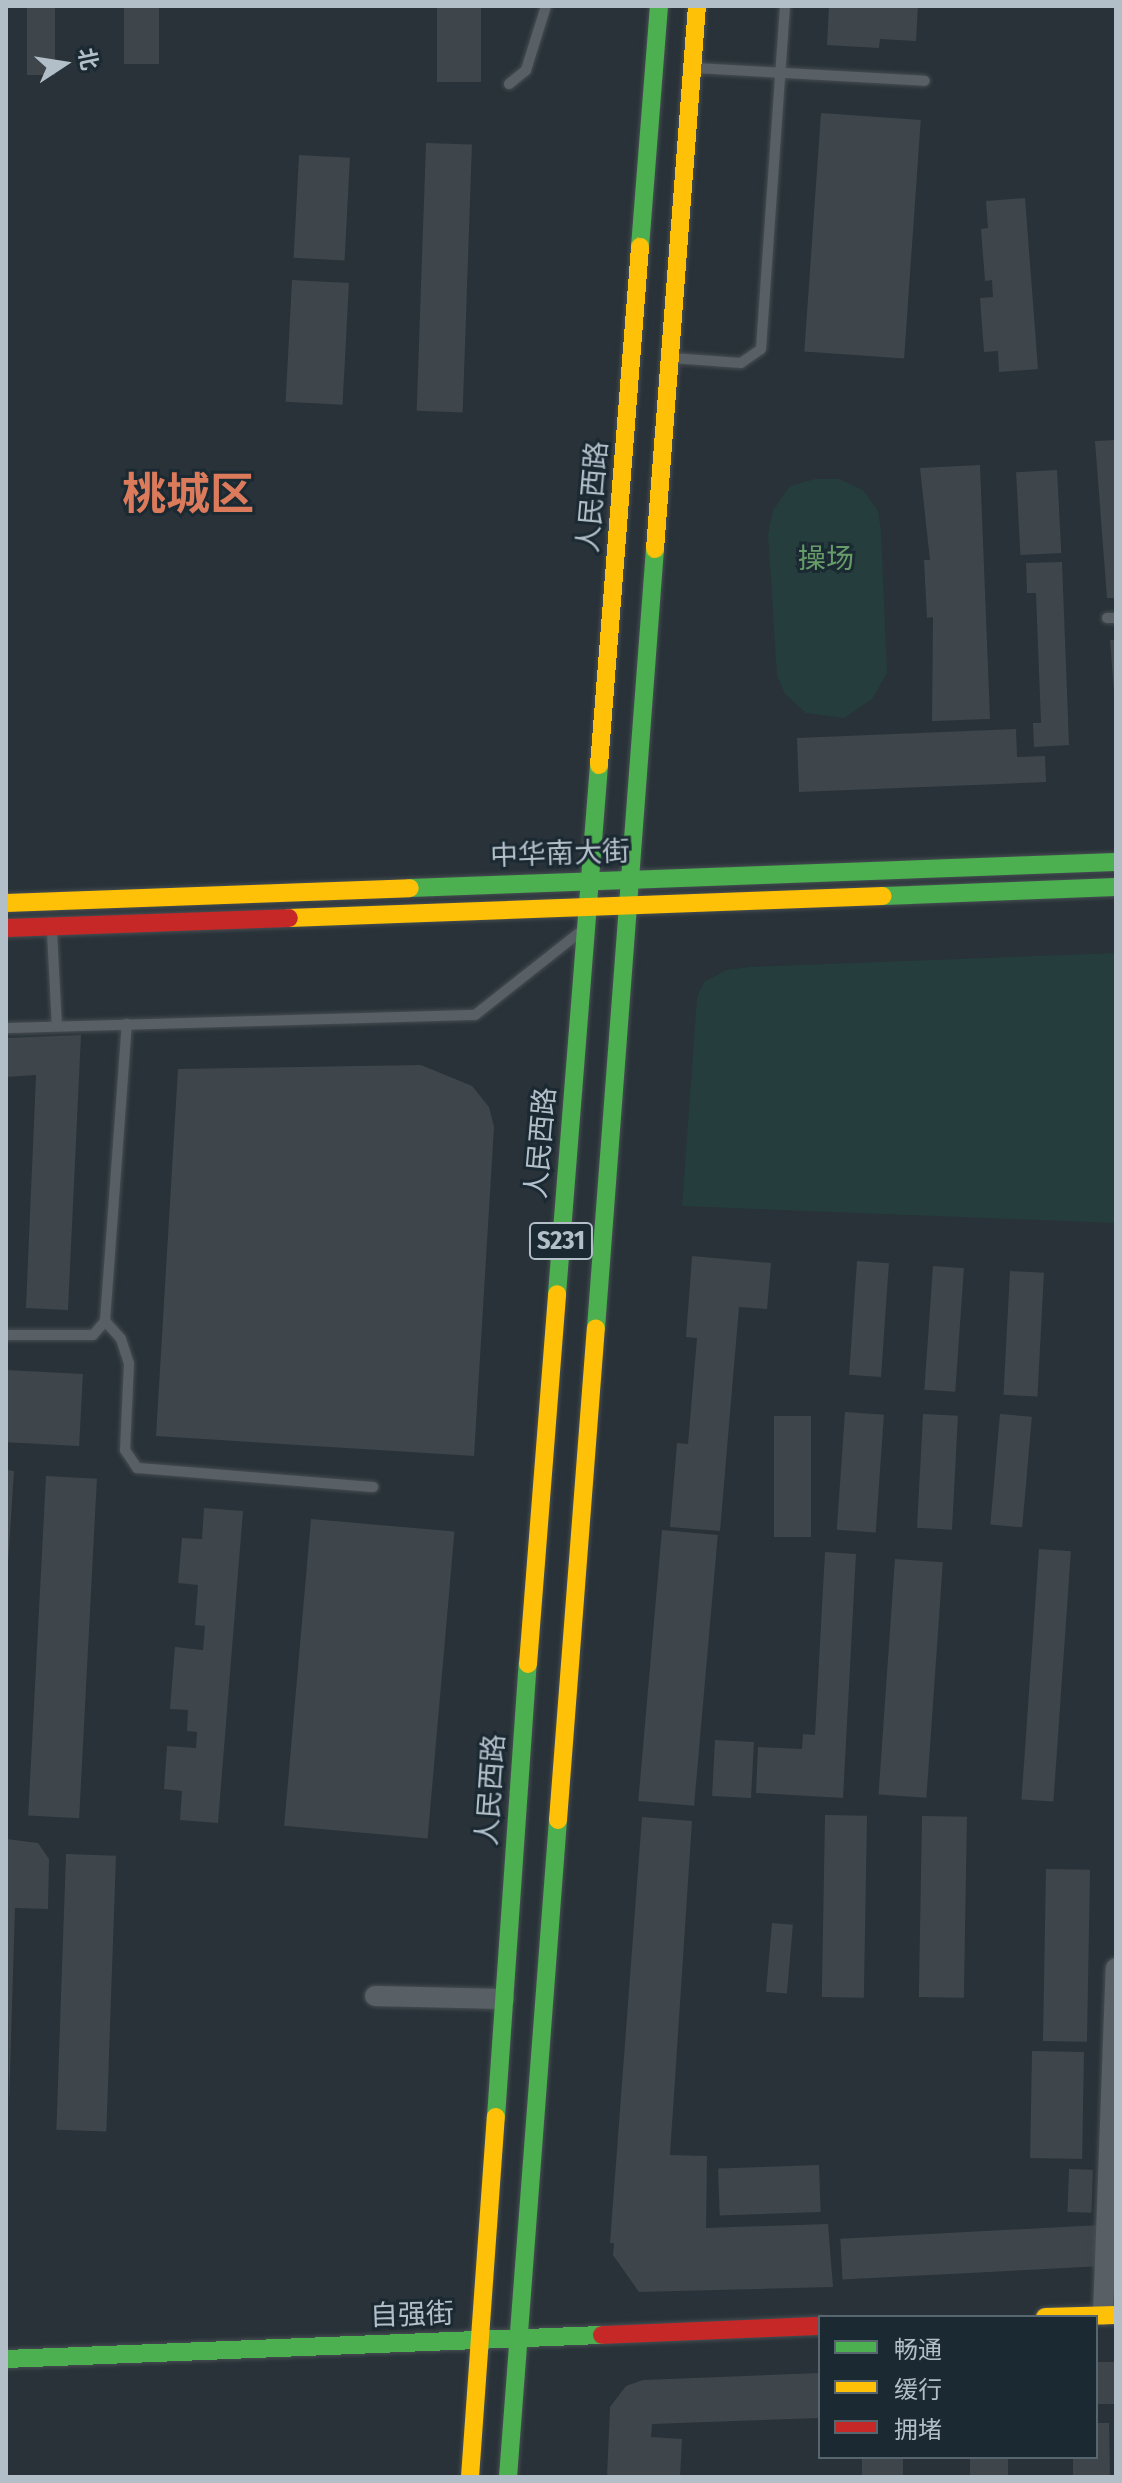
<!DOCTYPE html>
<meta charset="utf-8">
<style>
body{margin:0}
#map{position:relative;width:1122px;height:2483px;overflow:hidden;background:#283238;font-family:"Fira Sans Condensed","Noto Sans SC",sans-serif}
div>[style]{position:absolute}
.green>*{inset:0;background:#253d3c}
.building>*{inset:0;background:#3e464b;transform-origin:0 0}
.roads{filter:drop-shadow(0 0 2px #474e52) drop-shadow(0 0 2px #474e52)}
.lane>*{height:10px;margin:-5px;padding:0 5px;transform-origin:5px;border-radius:5px;background:#596065}
.street>*{height:20px;margin:-10px;padding:0 10px;transform-origin:10px;border-radius:10px;background:#596065}
.fast>*{height:18px;margin:-9px;padding:0 9px;transform-origin:9px;border-radius:9px;background:#4caf50}
.slow>*{height:18px;margin:-9px;padding:0 9px;transform-origin:9px;border-radius:9px;background:#ffc107}
.jam>*{height:18px;margin:-9px;padding:0 9px;transform-origin:9px;border-radius:9px;background:#c62828}
span{translate:-50% -50%;white-space:nowrap;text-align:center;line-height:1.15;-webkit-text-stroke:6px #1b2933;paint-order:stroke}
.shield-label span{padding:2px 6px;background:#1b2933;border:2px solid;border-radius:6px;-webkit-text-stroke-width:0}
.shield-label{font-size:26px;color:#b2bfc9;font-weight:700}
.street-label{font-size:28px;color:#b2bfc9}
.park-label{font-size:28px;color:#679c69}
.town-label{font-size:44px;color:#db7b5b;font-weight:700}
.frame{position:absolute;inset:0;border:8px solid #b2bfc9;pointer-events:none}
.legend{position:absolute;left:818px;top:2315px;width:280px;height:144px;box-sizing:border-box;background:#1b2933;border:2px solid #57656f;margin:0;padding:10px 14px;list-style:none;font-size:24px;color:#b2bfc9}
.legend li{display:flex;align-items:center;gap:16px;height:40px}
.legend b{width:40px;border:2px solid #57656f}
.north{position:absolute;left:24px;top:24px;width:80px;height:80px;-webkit-text-stroke:6px #1b2933;paint-order:stroke;rotate:78deg;font-size:22px;font-weight:700;line-height:32px;text-align:center;color:#b2bfc9}
.north::after{content:'';display:block;margin:auto;width:28px;height:36px;background:#b2bfc9;clip-path:polygon(50% 0,100% 100%,50% 72%,0 100%)}
</style>
<div id="map">
<div class="green">
<i style="clip-path:polygon(815px 479px,839px 479px,863px 490px,878px 511px,881px 532px,887px 673px,872px 699px,844px 718px,806px 713px,785px 694px,777px 676px,768px 534px,773px 510px,790px 486px)"></i>
<i style="clip-path:polygon(1116px 953px,1116px 1223px,682px 1206px,697px 997px,704px 982px,726px 970px,750px 967px)"></i>
</div>
<div class="building">
<i style="left:27px;top:6px;width:28px;height:69px"></i>
<i style="left:124px;top:6px;width:35px;height:58px"></i>
<i style="left:437px;top:6px;width:44px;height:76px"></i>
<i style="clip-path:polygon(829px 6px,918px 6px,916px 41px,880px 39px,879px 48px,827px 45px)"></i>
<i style="left:821px;top:113px;width:100px;height:239px;rotate:4deg"></i>
<i style="left:426px;top:143px;width:46px;height:268px;rotate:2deg"></i>
<i style="left:299px;top:155px;width:51px;height:103px;rotate:3deg"></i>
<i style="clip-path:polygon(1025px 198px,1038px 369px,999px 372px,998px 351px,984px 352px,980px 298px,993px 297px,992px 280px,985px 281px,981px 229px,988px 228px,986px 201px)"></i>
<i style="left:292px;top:280px;width:57px;height:122px;rotate:3deg"></i>
<i style="clip-path:polygon(1116px 440px,1116px 598px,1107px 598px,1095px 441px)"></i>
<i style="clip-path:polygon(980px 465px,990px 719px,932px 721px,933px 617px,927px 618px,924px 560px,930px 560px,920px 468px)"></i>
<i style="left:1057px;top:470px;width:83px;height:41px;rotate:87deg"></i>
<i style="clip-path:polygon(1062px 562px,1069px 745px,1034px 747px,1033px 723px,1041px 723px,1036px 593px,1027px 593px,1026px 563px)"></i>
<i style="clip-path:polygon(1110px 640px,1116px 640px,1116px 692px,1114px 692px)"></i>
<i style="clip-path:polygon(1016px 729px,1017px 757px,1045px 756px,1046px 782px,799px 792px,797px 738px)"></i>
<i style="clip-path:polygon(81px 1035px,68px 1310px,26px 1308px,36px 1075px,6px 1077px,6px 1038px)"></i>
<i style="clip-path:polygon(421px 1065px,472px 1086px,489px 1107px,494px 1127px,474px 1456px,156px 1436px,178px 1069px)"></i>
<i style="clip-path:polygon(692px 1256px,771px 1263px,767px 1309px,739px 1307px,720px 1531px,670px 1527px,677px 1443px,688px 1444px,697px 1338px,686px 1337px)"></i>
<i style="left:857px;top:1261px;width:32px;height:114px;rotate:4deg"></i>
<i style="left:933px;top:1266px;width:31px;height:124px;rotate:4deg"></i>
<i style="left:1010px;top:1271px;width:34px;height:124px;rotate:3deg"></i>
<i style="left:6px;top:1370px;width:77px;height:72px;rotate:3deg"></i>
<i style="left:845px;top:1412px;width:39px;height:118px;rotate:4deg"></i>
<i style="left:923px;top:1414px;width:35px;height:114px;rotate:3deg"></i>
<i style="left:1000px;top:1414px;width:32px;height:111px;rotate:5deg"></i>
<i style="left:774px;top:1416px;width:37px;height:121px"></i>
<i style="clip-path:polygon(6px 1470px,14px 1471px,8px 1563px,6px 1563px)"></i>
<i style="left:46px;top:1476px;width:51px;height:340px;rotate:3deg"></i>
<i style="clip-path:polygon(204px 1508px,243px 1511px,218px 1823px,180px 1820px,182px 1791px,164px 1789px,167px 1746px,196px 1748px,197px 1732px,187px 1731px,188px 1710px,170px 1709px,175px 1647px,203px 1650px,205px 1626px,195px 1625px,198px 1585px,178px 1583px,182px 1538px,202px 1539px)"></i>
<i style="left:311px;top:1519px;width:144px;height:308px;rotate:5deg"></i>
<i style="left:662px;top:1530px;width:56px;height:272px;rotate:5deg"></i>
<i style="left:1039px;top:1549px;width:32px;height:251px;rotate:4deg"></i>
<i style="clip-path:polygon(825px 1552px,856px 1554px,843px 1798px,756px 1793px,758px 1747px,802px 1749px,803px 1734px,815px 1735px)"></i>
<i style="left:895px;top:1559px;width:48px;height:236px;rotate:4deg"></i>
<i style="left:715px;top:1740px;width:39px;height:56px;rotate:3deg"></i>
<i style="left:825px;top:1815px;width:42px;height:182px;rotate:1deg"></i>
<i style="left:922px;top:1816px;width:45px;height:181px;rotate:1deg"></i>
<i style="clip-path:polygon(642px 1817px,692px 1821px,670px 2155px,707px 2156px,706px 2228px,828px 2224px,833px 2287px,639px 2292px,613px 2255px,614px 2243px,610px 2243px)"></i>
<i style="clip-path:polygon(6px 1839px,38px 1843px,49px 1859px,48px 1909px,15px 1908px,9px 2104px)"></i>
<i style="left:66px;top:1854px;width:50px;height:276px;rotate:2deg"></i>
<i style="left:1046px;top:1869px;width:44px;height:172px;rotate:1deg"></i>
<i style="left:772px;top:1923px;width:21px;height:69px;rotate:5deg"></i>
<i style="left:1032px;top:2051px;width:52px;height:107px;rotate:1deg"></i>
<i style="left:819px;top:2165px;width:47px;height:101px;rotate:88deg"></i>
<i style="left:1069px;top:2169px;width:24px;height:43px;rotate:2deg"></i>
<i style="left:1101px;top:2225px;width:41px;height:261px;rotate:87deg"></i>
<i style="left:1116px;top:2362px;width:42px;height:20px;rotate:90deg"></i>
<i style="clip-path:polygon(820px 2373px,820px 2418px,652px 2424px,651px 2437px,682px 2439px,680px 2477px,607px 2477px,610px 2407px,626px 2386px,643px 2380px)"></i>
<i style="clip-path:polygon(1096px 2423px,1109px 2423px,1110px 2477px,1073px 2477px,1073px 2457px,1096px 2457px)"></i>
<i style="left:862px;top:2457px;width:41px;height:20px"></i>
<i style="left:970px;top:2457px;width:38px;height:20px"></i>
</div>
<div class="roads">
<div class="lane">
<i style="left:695px;top:68px;width:230px;rotate:3.2deg"></i>
<i style="left:509px;top:84px;width:22px;rotate:-39deg"></i>
<i style="left:526px;top:70px;width:67px;rotate:-72.6deg"></i>
<i style="left:672px;top:358px;width:69px;rotate:4.1deg"></i>
<i style="left:741px;top:363px;width:24px;rotate:-35deg"></i>
<i style="left:761px;top:349px;width:344px;rotate:-86deg"></i>
<i style="left:1107px;top:618px;width:9px"></i>
<i style="left:52px;top:932px;width:94px;rotate:87deg"></i>
<i style="left:6px;top:1028px;width:469px;rotate:-1.6deg"></i>
<i style="left:475px;top:1015px;width:132px;rotate:-38.3deg"></i>
<i style="left:105px;top:1321px;width:24px;rotate:48deg"></i>
<i style="left:121px;top:1339px;width:25px;rotate:72deg"></i>
<i style="left:129px;top:1363px;width:87px;rotate:92.6deg"></i>
<i style="left:125px;top:1450px;width:22px;rotate:56deg"></i>
<i style="left:137px;top:1468px;width:237px;rotate:4.6deg"></i>
<i style="left:6px;top:1335px;width:87px"></i>
<i style="left:93px;top:1335px;width:18px;rotate:-49deg"></i>
<i style="left:105px;top:1321px;width:298px;rotate:-85.8deg"></i>
</div>
<div class="street">
<i style="left:375px;top:1996px;width:129px;rotate:1.3deg"></i>
<i style="left:1103px;top:2315px;width:347px;rotate:-87.9deg"></i>
</div>
<div class="fast">
<i style="left:640px;top:247px;width:242px;rotate:-85.5deg"></i>
<i style="left:410px;top:888px;width:706px;rotate:-2.11deg"></i>
<i style="left:883px;top:896px;width:233px;rotate:-2.2deg"></i>
<i style="left:557px;top:1294px;width:531px;rotate:-85.46deg"></i>
<i style="left:596px;top:1328px;width:781px;rotate:-85.67deg"></i>
<i style="left:496px;top:2117px;width:454px;rotate:-86deg"></i>
<i style="left:6px;top:2359px;width:596px;rotate:-2.31deg"></i>
<i style="left:508px;top:2477px;width:659px;rotate:-85.65deg"></i>
</div>
<div class="slow">
<i style="left:655px;top:549px;width:545px;rotate:-85.58deg"></i>
<i style="left:599px;top:765px;width:520px;rotate:-85.47deg"></i>
<i style="left:6px;top:903px;width:404px;rotate:-2.1deg"></i>
<i style="left:289px;top:918px;width:594px;rotate:-2.12deg"></i>
<i style="left:528px;top:1664px;width:371px;rotate:-85.5deg"></i>
<i style="left:558px;top:1820px;width:493px;rotate:-85.6deg"></i>
<i style="left:1045px;top:2317px;width:71px;rotate:-1.6deg"></i>
<i style="left:470px;top:2477px;width:361px;rotate:-85.9deg"></i>
</div>
<div class="jam">
<i style="left:6px;top:928px;width:283px;rotate:-2deg"></i>
<i style="left:602px;top:2335px;width:218px;rotate:-2.4deg"></i>
</div>
</div>
<div class="shield-label">
<span style="left:561px;top:1241px">S231</span>
</div>
<div class="street-label">
<span style="left:593px;top:497px;rotate:-85deg">人民西路</span>
<span style="left:560px;top:854px;rotate:-2deg">中华南大街</span>
<span style="left:541px;top:1143px;rotate:-85deg">人民西路</span>
<span style="left:491px;top:1790px;rotate:-86deg">人民西路</span>
<span style="left:412px;top:2315px;rotate:-2deg">自强街</span>
</div>
<div class="park-label">
<span style="left:826px;top:559px">操场</span>
</div>
<div class="town-label">
<span style="left:188px;top:495px">桃城区</span>
</div>
<div class="frame"></div>
<ul class="legend">
<li><b style="height:10px;background:#4caf50"></b>畅通</li>
<li><b style="height:10px;background:#ffc107"></b>缓行</li>
<li><b style="height:10px;background:#c62828"></b>拥堵</li>
</ul>
<div class="north">北</div>
</div>
